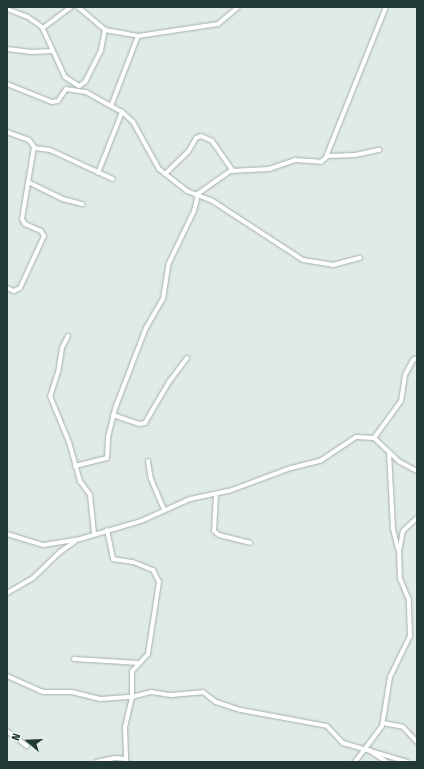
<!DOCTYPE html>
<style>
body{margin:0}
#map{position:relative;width:424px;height:769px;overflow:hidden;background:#e0eae6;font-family:"Fira Sans Condensed",sans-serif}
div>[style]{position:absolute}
.roads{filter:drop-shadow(0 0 1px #a3b1ad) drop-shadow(0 0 1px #a3b1ad)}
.street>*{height:4px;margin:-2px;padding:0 2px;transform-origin:2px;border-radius:2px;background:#fff}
span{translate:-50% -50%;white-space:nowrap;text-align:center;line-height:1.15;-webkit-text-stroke:4px #f0f7f3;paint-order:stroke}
.frame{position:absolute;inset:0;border:8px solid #213934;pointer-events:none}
.north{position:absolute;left:8px;top:721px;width:40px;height:40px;-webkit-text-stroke:3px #f0f7f3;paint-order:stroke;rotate:289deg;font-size:11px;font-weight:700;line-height:16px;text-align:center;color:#213934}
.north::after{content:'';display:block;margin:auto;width:14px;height:18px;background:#213934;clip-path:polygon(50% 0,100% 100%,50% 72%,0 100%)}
</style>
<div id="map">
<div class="roads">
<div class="street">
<i style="left:78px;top:7px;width:35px;rotate:40deg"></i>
<i style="left:105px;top:30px;width:34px;rotate:10deg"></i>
<i style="left:138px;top:36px;width:81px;rotate:-8.5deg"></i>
<i style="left:218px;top:24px;width:26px;rotate:-40deg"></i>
<i style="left:7px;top:9px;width:22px;rotate:21deg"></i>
<i style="left:28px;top:17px;width:17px;rotate:36deg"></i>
<i style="left:42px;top:27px;width:55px;rotate:65.3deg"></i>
<i style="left:65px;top:77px;width:17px;rotate:33deg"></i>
<i style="left:79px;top:86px;width:7px;rotate:-34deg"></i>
<i style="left:85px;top:82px;width:36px;rotate:-63deg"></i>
<i style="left:101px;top:50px;width:20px;rotate:-79deg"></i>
<i style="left:43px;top:28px;width:35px;rotate:-37deg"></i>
<i style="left:7px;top:49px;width:25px;rotate:7deg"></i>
<i style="left:32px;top:52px;width:20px;rotate:-3deg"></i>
<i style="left:7px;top:84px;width:48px;rotate:21.8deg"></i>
<i style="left:52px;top:102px;width:6px;rotate:-9deg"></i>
<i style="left:58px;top:101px;width:14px;rotate:-56deg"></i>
<i style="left:66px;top:89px;width:20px;rotate:9deg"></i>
<i style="left:86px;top:92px;width:41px;rotate:29.1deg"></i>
<i style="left:122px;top:112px;width:15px;rotate:42deg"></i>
<i style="left:133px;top:122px;width:54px;rotate:61deg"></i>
<i style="left:159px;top:169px;width:36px;rotate:38deg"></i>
<i style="left:187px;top:191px;width:26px;rotate:21deg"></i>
<i style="left:211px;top:200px;width:110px;rotate:33.1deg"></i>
<i style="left:303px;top:260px;width:30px;rotate:9deg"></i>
<i style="left:333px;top:265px;width:28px;rotate:-15deg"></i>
<i style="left:111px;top:106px;width:75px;rotate:-68.9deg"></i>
<i style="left:7px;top:132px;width:23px;rotate:20deg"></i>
<i style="left:29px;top:140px;width:9px;rotate:54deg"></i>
<i style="left:34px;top:147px;width:73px;rotate:99.5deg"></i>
<i style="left:22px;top:219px;width:6px;rotate:59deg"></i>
<i style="left:25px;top:224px;width:17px;rotate:24deg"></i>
<i style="left:41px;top:231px;width:6px;rotate:59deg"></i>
<i style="left:44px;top:236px;width:57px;rotate:114.8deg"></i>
<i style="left:20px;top:288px;width:7px;rotate:153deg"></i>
<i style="left:14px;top:291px;width:8px;rotate:-157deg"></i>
<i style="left:34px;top:148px;width:16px;rotate:7deg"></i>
<i style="left:50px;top:150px;width:69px;rotate:24.7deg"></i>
<i style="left:326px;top:157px;width:162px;rotate:-68.2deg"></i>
<i style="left:98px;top:173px;width:66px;rotate:-68.5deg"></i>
<i style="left:165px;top:174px;width:32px;rotate:-44deg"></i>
<i style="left:188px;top:152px;width:16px;rotate:-60deg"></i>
<i style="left:196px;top:138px;width:5px;rotate:-22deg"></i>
<i style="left:201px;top:136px;width:12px;rotate:24deg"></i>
<i style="left:212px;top:141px;width:35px;rotate:55deg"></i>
<i style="left:28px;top:182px;width:39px;rotate:26deg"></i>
<i style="left:63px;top:199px;width:20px;rotate:15deg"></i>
<i style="left:196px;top:195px;width:42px;rotate:-35.2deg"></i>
<i style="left:230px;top:171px;width:39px;rotate:-3deg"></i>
<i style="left:269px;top:169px;width:28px;rotate:-19deg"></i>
<i style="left:295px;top:160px;width:26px;rotate:4deg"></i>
<i style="left:321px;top:162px;width:9px;rotate:-41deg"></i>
<i style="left:328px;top:156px;width:27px;rotate:-2deg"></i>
<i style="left:355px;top:155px;width:25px;rotate:-12deg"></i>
<i style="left:68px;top:336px;width:13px;rotate:117deg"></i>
<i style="left:62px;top:348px;width:24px;rotate:99deg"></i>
<i style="left:58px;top:372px;width:25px;rotate:108deg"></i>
<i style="left:50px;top:396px;width:50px;rotate:67.6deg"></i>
<i style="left:69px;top:442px;width:41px;rotate:74.2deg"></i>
<i style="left:80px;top:481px;width:17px;rotate:54deg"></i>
<i style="left:90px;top:495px;width:38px;rotate:84deg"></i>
<i style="left:113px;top:415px;width:28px;rotate:19deg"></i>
<i style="left:139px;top:424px;width:6px;rotate:-9deg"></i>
<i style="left:145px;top:423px;width:48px;rotate:-59.7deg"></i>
<i style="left:169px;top:382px;width:30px;rotate:-53deg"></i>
<i style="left:374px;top:438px;width:46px;rotate:-53.9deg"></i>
<i style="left:401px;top:401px;width:26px;rotate:-81deg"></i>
<i style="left:405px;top:375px;width:17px;rotate:-62deg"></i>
<i style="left:413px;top:360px;width:4px;rotate:-27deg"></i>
<i style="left:389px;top:452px;width:77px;rotate:87deg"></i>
<i style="left:393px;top:529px;width:21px;rotate:76deg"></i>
<i style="left:148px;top:461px;width:18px;rotate:81deg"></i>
<i style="left:151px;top:479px;width:34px;rotate:67deg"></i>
<i style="left:75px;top:466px;width:33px;rotate:-14deg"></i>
<i style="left:107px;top:458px;width:21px;rotate:-87deg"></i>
<i style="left:108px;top:437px;width:32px;rotate:-76deg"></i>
<i style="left:116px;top:406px;width:84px;rotate:-69deg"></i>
<i style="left:146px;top:328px;width:34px;rotate:-60deg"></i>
<i style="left:163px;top:299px;width:36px;rotate:-81deg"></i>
<i style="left:169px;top:263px;width:58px;rotate:-64.3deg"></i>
<i style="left:194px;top:211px;width:16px;rotate:-76deg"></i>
<i style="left:216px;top:494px;width:37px;rotate:93deg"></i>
<i style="left:214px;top:531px;width:6px;rotate:39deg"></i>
<i style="left:219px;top:535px;width:32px;rotate:14deg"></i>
<i style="left:107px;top:530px;width:30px;rotate:78deg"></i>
<i style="left:113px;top:559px;width:20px;rotate:9deg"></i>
<i style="left:133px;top:562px;width:22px;rotate:22deg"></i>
<i style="left:153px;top:570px;width:13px;rotate:63deg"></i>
<i style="left:159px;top:582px;width:73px;rotate:98.7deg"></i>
<i style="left:148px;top:654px;width:23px;rotate:133deg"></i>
<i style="left:132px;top:671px;width:26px;rotate:90deg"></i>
<i style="left:132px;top:697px;width:31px;rotate:103deg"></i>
<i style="left:125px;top:727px;width:35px;rotate:88deg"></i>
<i style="left:7px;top:534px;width:38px;rotate:17deg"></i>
<i style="left:43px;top:545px;width:37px;rotate:-9deg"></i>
<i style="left:80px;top:539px;width:64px;rotate:-16.4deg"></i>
<i style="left:141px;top:521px;width:54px;rotate:-24.2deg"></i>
<i style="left:190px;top:499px;width:40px;rotate:-12deg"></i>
<i style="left:229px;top:491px;width:66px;rotate:-20.4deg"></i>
<i style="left:291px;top:468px;width:30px;rotate:-14deg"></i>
<i style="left:320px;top:461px;width:43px;rotate:-33.7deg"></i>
<i style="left:356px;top:437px;width:18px;rotate:3deg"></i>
<i style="left:374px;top:438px;width:35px;rotate:43deg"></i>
<i style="left:400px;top:462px;width:19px;rotate:28deg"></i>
<i style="left:7px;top:593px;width:30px;rotate:-30deg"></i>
<i style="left:33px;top:578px;width:37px;rotate:-44deg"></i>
<i style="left:60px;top:552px;width:19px;rotate:-35deg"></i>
<i style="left:74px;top:659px;width:65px;rotate:3.5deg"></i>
<i style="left:7px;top:676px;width:39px;rotate:24deg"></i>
<i style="left:43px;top:692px;width:29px"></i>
<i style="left:72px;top:692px;width:29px;rotate:14deg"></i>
<i style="left:100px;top:699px;width:32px;rotate:-4deg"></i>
<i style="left:132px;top:697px;width:20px;rotate:-15deg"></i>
<i style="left:151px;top:692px;width:20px;rotate:9deg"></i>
<i style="left:171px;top:695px;width:32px;rotate:-5deg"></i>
<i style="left:203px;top:692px;width:16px;rotate:38deg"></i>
<i style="left:216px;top:702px;width:26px;rotate:18deg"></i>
<i style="left:241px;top:710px;width:87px;rotate:10.5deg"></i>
<i style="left:327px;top:726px;width:23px;rotate:47deg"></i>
<i style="left:343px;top:743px;width:68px;rotate:16.3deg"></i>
<i style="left:383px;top:723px;width:20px;rotate:11deg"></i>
<i style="left:403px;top:727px;width:21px;rotate:47deg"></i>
<i style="left:7px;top:731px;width:25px;rotate:37deg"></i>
<i style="left:369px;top:750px;width:22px;rotate:34deg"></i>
<i style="left:96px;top:762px;width:19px;rotate:-12deg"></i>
<i style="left:115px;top:758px;width:11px;rotate:5deg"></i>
<i style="left:355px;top:762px;width:45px;rotate:-53.1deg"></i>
<i style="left:382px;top:726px;width:50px;rotate:-80.7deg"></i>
<i style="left:390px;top:677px;width:46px;rotate:-64deg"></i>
<i style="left:410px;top:636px;width:36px;rotate:-92deg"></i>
<i style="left:409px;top:600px;width:23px;rotate:-113deg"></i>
<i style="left:400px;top:579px;width:28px;rotate:-92deg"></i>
<i style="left:399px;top:551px;width:20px;rotate:-79deg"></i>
<i style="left:403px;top:531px;width:19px;rotate:-43deg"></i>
</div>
</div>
<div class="frame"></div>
<div class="north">N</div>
</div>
